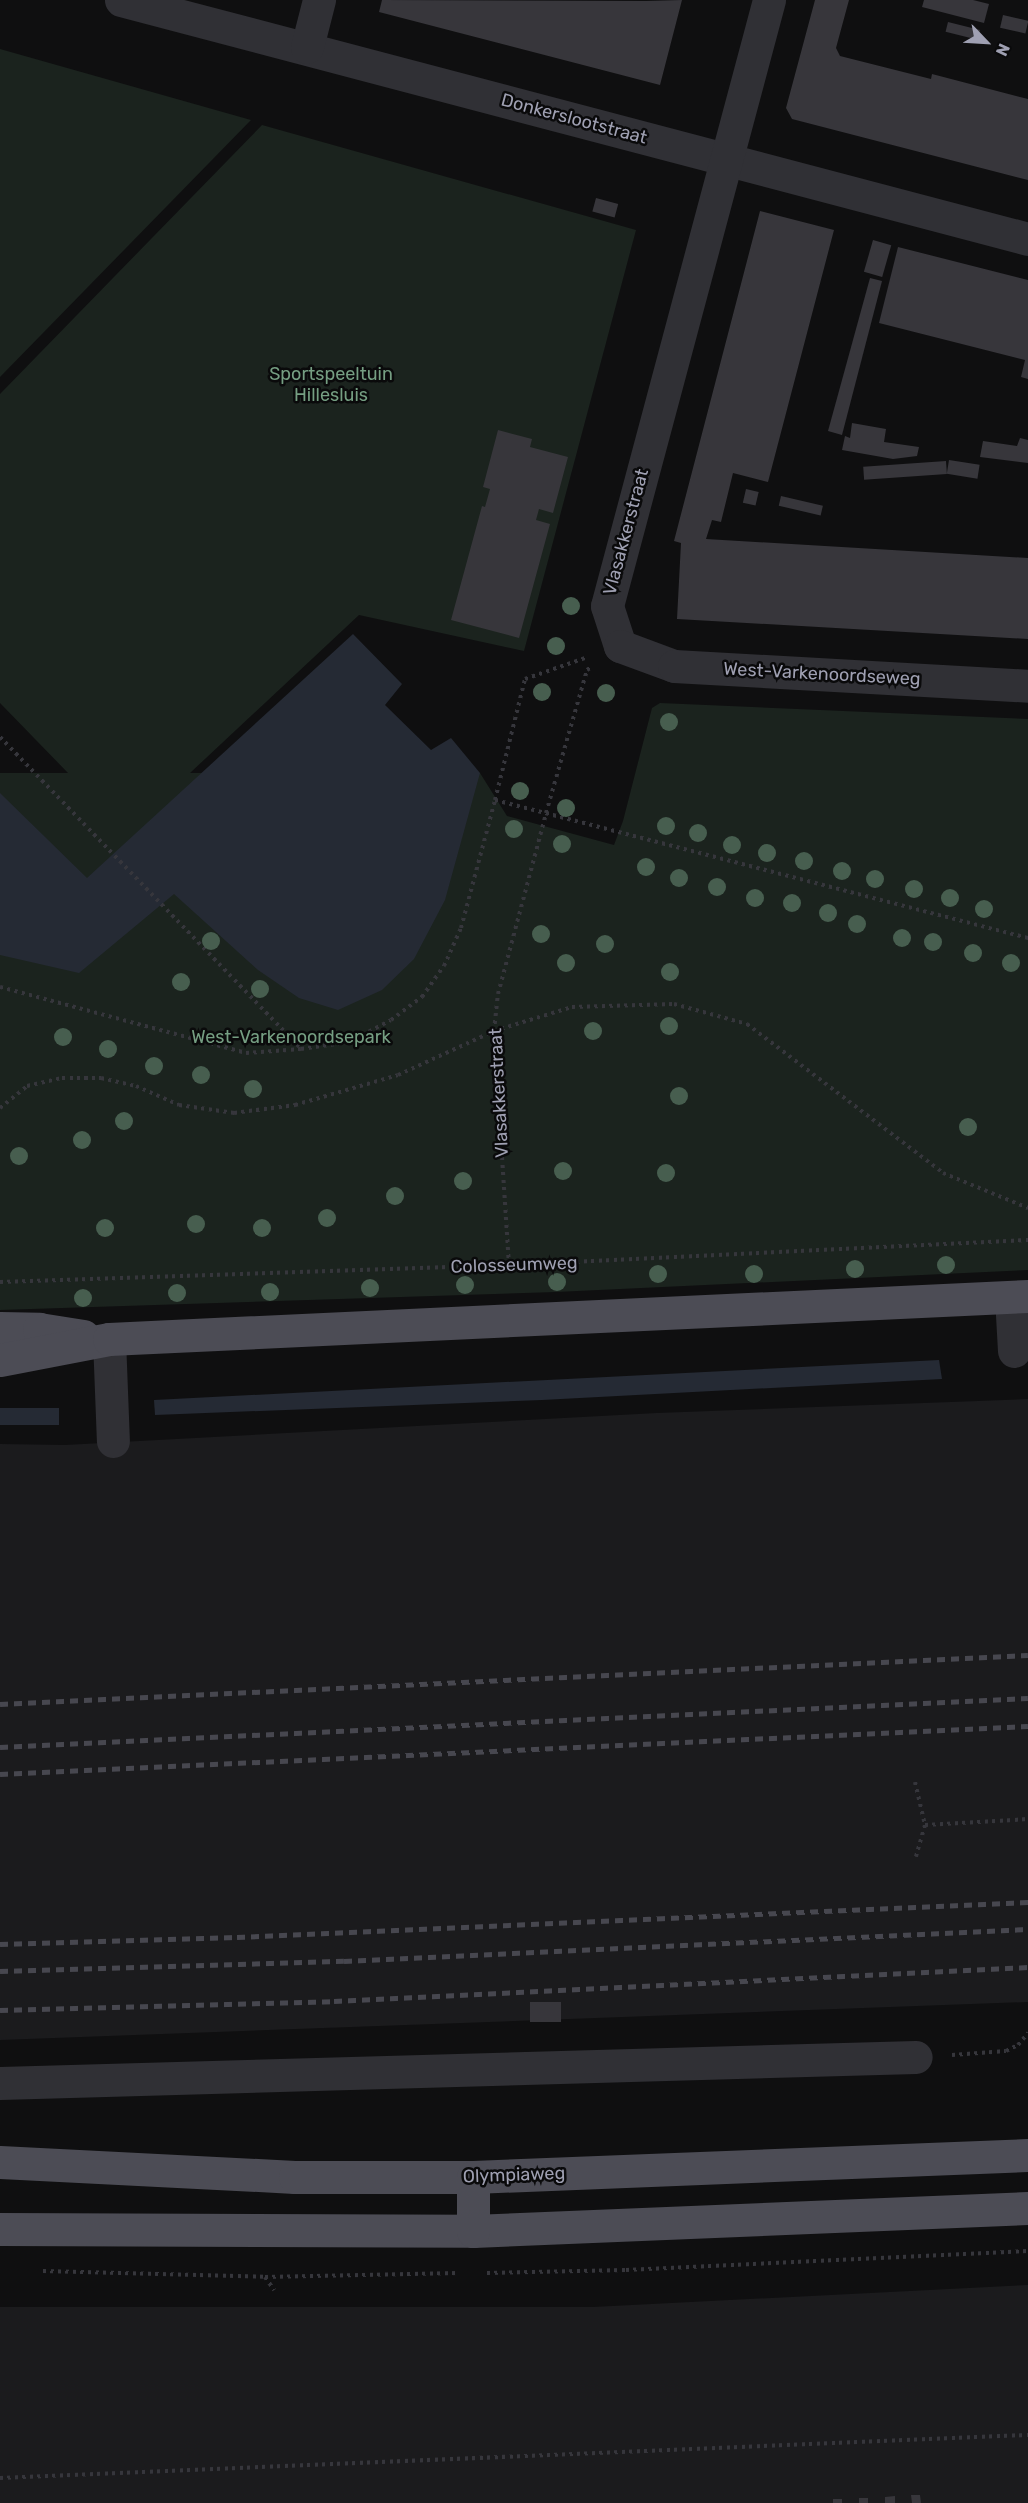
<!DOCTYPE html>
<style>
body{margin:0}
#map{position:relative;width:1028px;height:2503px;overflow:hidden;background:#0f0f10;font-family:Rubik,sans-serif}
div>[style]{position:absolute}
.built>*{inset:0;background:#1b1b1d}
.green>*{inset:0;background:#1b231e}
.water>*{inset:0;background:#252a34;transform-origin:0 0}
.building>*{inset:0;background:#37363b;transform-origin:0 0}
.path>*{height:4px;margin-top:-2px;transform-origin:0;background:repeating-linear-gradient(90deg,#36363c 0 3px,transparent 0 7.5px)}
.minor>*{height:33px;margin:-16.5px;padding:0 16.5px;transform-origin:16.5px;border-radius:16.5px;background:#303035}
.major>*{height:33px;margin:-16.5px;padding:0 16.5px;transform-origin:16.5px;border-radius:16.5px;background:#4c4c55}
.rail>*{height:4.5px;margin-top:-2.25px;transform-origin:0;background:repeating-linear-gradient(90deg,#47474f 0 8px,transparent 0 14px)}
.trees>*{width:18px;height:18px;margin:-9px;border-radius:50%;background:#475e4f}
span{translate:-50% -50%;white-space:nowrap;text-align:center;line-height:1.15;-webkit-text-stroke:5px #0a0a0b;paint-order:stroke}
.street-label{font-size:18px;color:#9fa0b2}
.park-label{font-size:18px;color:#759e82}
.north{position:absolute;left:956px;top:12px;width:60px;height:60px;-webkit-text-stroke:4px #0a0a0b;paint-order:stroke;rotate:115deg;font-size:16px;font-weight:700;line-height:24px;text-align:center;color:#9fa0b2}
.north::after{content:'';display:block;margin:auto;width:21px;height:27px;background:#9fa0b2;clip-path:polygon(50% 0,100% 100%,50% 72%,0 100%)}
</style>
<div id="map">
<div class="built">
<i style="clip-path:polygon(1028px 1399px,1028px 2002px,0 2040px,0 1444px,65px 1445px,657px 1413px)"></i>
<i style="clip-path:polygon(1028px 2285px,1028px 2503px,0 2503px,0 2307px,593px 2307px)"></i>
</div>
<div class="green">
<i style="clip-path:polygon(0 49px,251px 120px,0 377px)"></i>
<i style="clip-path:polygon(262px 125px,636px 230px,524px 651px,359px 615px,190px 773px,480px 773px,507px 816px,614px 845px,623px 821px,652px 708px,660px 703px,1028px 719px,1028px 1270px,556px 1292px,0 1310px,0 773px,68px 773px,0 703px,0 394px)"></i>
</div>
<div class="water">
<i style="clip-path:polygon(353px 634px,402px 684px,385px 705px,431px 750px,451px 738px,480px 773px,445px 900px,414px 959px,382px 990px,338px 1010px,299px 998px,258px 970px,174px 894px,79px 973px,0 955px,0 793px,87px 878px)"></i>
<i style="clip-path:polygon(939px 1360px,942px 1379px,542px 1400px,155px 1415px,154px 1400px)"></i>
<i style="left:59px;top:1408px;width:17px;height:59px;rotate:90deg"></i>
</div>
<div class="building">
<i style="clip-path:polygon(382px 0,646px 1px,682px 0,660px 85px,379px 12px)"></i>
<i style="clip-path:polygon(815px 0,849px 0,836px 48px,840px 56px,931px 79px,932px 74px,1028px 99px,1028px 180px,792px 119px,786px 108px)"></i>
<i style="clip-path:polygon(924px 0,973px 0,989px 4px,984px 23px,922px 7px)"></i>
<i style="left:1003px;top:15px;width:26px;height:13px;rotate:13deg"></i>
<i style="left:948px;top:22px;width:33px;height:10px;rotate:14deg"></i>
<i style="left:596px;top:198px;width:23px;height:14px;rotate:15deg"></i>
<i style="clip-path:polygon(760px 211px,834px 230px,768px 482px,733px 473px,721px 522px,712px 520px,706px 539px,1028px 558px,1028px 639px,677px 619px,681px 543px,674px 541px)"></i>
<i style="left:873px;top:240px;width:19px;height:33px;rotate:16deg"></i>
<i style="clip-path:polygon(898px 247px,1028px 280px,1028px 379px,1021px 377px,1025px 360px,879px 323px)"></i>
<i style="clip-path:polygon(870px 278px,882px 281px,842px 435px,828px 431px)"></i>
<i style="clip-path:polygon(852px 423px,886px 429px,884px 442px,919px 447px,917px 456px,893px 459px,842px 450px,845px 436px,850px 438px)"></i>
<i style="clip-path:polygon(498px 430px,532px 439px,530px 447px,568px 457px,553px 513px,539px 509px,536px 520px,550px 524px,519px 638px,451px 620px,482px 506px,485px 507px,490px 489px,483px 487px)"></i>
<i style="clip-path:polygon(1020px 438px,1028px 440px,1028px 463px,980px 457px,983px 441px,1017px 446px)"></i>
<i style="left:949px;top:460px;width:31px;height:14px;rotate:9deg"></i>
<i style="left:946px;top:461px;width:13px;height:83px;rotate:86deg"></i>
<i style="left:746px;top:489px;width:13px;height:14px;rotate:13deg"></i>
<i style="left:781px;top:496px;width:43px;height:10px;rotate:13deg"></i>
<i style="left:561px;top:2002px;width:20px;height:31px;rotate:90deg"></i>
<i style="clip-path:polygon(911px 2495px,920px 2495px,921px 2503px,912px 2503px)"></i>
<i style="clip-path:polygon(895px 2496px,895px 2503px,885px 2503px,885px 2497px)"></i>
<i style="left:859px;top:2498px;width:9px;height:5px"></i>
<i style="left:833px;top:2499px;width:9px;height:4px"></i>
</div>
<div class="path">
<i style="left:0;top:737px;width:434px;rotate:46deg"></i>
<i style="left:495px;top:800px;width:125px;rotate:-76.1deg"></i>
<i style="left:525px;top:679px;width:64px;rotate:-19.3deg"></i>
<i style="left:0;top:987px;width:255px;rotate:15deg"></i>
<i style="left:246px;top:1053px;width:55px;rotate:-4.2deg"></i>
<i style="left:301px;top:1049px;width:49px;rotate:-8.3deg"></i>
<i style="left:349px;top:1042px;width:47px;rotate:-27.6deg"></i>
<i style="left:391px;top:1020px;width:39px;rotate:-37deg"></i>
<i style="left:422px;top:997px;width:38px;rotate:-55deg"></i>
<i style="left:444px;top:966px;width:42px;rotate:-65.9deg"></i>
<i style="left:461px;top:928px;width:132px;rotate:-75.1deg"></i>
<i style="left:495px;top:800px;width:551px;rotate:14.52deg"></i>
<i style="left:0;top:1108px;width:35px;rotate:-39deg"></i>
<i style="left:27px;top:1086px;width:36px;rotate:-13deg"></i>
<i style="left:62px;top:1078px;width:39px"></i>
<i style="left:101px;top:1078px;width:36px;rotate:13deg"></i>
<i style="left:136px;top:1086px;width:47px;rotate:23.8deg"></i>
<i style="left:179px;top:1105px;width:56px;rotate:8.3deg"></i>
<i style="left:234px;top:1113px;width:62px;rotate:-7.5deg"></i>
<i style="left:295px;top:1105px;width:107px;rotate:-16.2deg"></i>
<i style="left:398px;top:1075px;width:106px;rotate:-24.6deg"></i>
<i style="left:494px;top:1031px;width:82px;rotate:-17.1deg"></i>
<i style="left:572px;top:1007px;width:102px;rotate:-1.7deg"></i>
<i style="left:674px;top:1004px;width:76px;rotate:15.3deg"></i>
<i style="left:747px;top:1024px;width:246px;rotate:37.2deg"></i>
<i style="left:943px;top:1173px;width:92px;rotate:22.4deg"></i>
<i style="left:509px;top:1265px;width:234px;rotate:-93.7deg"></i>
<i style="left:494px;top:1031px;width:37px;rotate:-84deg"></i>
<i style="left:498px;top:994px;width:187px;rotate:-75.1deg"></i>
<i style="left:546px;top:813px;width:149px;rotate:-74deg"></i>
<i style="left:587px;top:670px;width:4px;rotate:-34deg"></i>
<i style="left:0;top:1282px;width:509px;rotate:-1.91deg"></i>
<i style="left:509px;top:1265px;width:520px;rotate:-2.76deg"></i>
<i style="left:915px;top:1782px;width:44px;rotate:76.9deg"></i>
<i style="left:925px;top:1825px;width:33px;rotate:106deg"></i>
<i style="left:925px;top:1825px;width:103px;rotate:-3.3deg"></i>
<i style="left:952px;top:2055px;width:54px;rotate:-4.2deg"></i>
<i style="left:1006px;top:2051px;width:13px;rotate:-27deg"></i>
<i style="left:1018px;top:2045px;width:16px;rotate:-50deg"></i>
<i style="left:43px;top:2271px;width:222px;rotate:1.5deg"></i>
<i style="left:265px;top:2277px;width:193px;rotate:-1.2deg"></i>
<i style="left:487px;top:2273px;width:139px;rotate:-1.2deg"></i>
<i style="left:626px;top:2270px;width:402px;rotate:-2.7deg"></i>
<i style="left:265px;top:2277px;width:16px;rotate:55deg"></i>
<i style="left:0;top:2478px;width:1029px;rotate:-2.4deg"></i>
</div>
<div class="minor">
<i style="left:121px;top:0;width:938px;rotate:14.76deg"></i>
<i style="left:769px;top:0;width:627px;rotate:104.97deg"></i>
<i style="left:607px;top:606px;width:42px;rotate:72deg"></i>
<i style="left:620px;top:646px;width:58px;rotate:20.3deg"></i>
<i style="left:674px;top:666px;width:355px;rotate:3.2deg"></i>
<i style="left:307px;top:47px;width:49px;rotate:-75.7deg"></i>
<i style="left:1011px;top:1297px;width:54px;rotate:86.8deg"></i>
<i style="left:109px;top:1339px;width:102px;rotate:87.8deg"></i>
<i style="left:0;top:2083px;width:916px;rotate:-1.63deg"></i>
</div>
<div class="major">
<i style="left:0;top:1328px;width:39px;rotate:1deg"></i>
<i style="left:39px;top:1329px;width:45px;rotate:9deg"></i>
<i style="left:0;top:1360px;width:111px;rotate:-10.9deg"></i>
<i style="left:109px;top:1339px;width:920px;rotate:-2.68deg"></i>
<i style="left:0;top:2162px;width:295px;rotate:2.9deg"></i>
<i style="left:295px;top:2177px;width:178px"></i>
<i style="left:473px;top:2177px;width:555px;rotate:-2.27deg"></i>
<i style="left:0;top:2229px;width:473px;rotate:0.2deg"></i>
<i style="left:473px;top:2231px;width:555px;rotate:-2.37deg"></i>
<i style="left:473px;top:2231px;width:54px;rotate:-90deg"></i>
</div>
<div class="rail">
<i style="left:0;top:1704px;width:1029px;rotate:-2.73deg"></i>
<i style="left:0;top:1747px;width:1029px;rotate:-2.73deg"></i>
<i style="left:0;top:1774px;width:1029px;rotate:-2.67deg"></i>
<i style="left:0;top:1944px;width:237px;rotate:-1.7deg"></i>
<i style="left:237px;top:1937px;width:792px;rotate:-2.53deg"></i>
<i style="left:0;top:1971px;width:344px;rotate:-1.7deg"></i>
<i style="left:344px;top:1961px;width:685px;rotate:-2.68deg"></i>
<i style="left:0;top:2010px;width:334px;rotate:-1.5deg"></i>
<i style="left:334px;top:2001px;width:695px;rotate:-2.8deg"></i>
</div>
<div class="trees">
<i style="left:571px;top:606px"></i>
<i style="left:556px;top:646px"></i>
<i style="left:542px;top:692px"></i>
<i style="left:606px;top:693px"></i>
<i style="left:669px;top:722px"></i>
<i style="left:520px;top:791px"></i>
<i style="left:566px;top:808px"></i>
<i style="left:666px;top:826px"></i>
<i style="left:514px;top:829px"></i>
<i style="left:698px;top:833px"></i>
<i style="left:562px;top:844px"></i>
<i style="left:732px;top:845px"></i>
<i style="left:767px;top:853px"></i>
<i style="left:804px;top:861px"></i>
<i style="left:646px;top:867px"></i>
<i style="left:842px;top:871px"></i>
<i style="left:679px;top:878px"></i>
<i style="left:875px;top:879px"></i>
<i style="left:717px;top:887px"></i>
<i style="left:914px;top:889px"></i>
<i style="left:755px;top:898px"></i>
<i style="left:950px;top:898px"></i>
<i style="left:792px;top:903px"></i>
<i style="left:984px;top:909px"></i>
<i style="left:828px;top:913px"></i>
<i style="left:857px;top:924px"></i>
<i style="left:541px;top:934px"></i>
<i style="left:902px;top:938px"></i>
<i style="left:211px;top:941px"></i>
<i style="left:933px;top:942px"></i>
<i style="left:605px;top:944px"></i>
<i style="left:973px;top:953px"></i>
<i style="left:566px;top:963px"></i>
<i style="left:1011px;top:963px"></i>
<i style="left:670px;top:972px"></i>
<i style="left:181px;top:982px"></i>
<i style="left:260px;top:989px"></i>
<i style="left:669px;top:1026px"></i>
<i style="left:593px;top:1031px"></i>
<i style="left:63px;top:1037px"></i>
<i style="left:108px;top:1049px"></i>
<i style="left:154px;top:1066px"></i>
<i style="left:201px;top:1075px"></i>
<i style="left:253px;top:1089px"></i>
<i style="left:679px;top:1096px"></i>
<i style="left:124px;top:1121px"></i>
<i style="left:968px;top:1127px"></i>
<i style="left:82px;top:1140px"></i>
<i style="left:19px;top:1156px"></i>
<i style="left:563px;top:1171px"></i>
<i style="left:666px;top:1173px"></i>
<i style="left:463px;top:1181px"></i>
<i style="left:395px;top:1196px"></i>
<i style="left:327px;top:1218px"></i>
<i style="left:196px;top:1224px"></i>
<i style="left:105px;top:1228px"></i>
<i style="left:262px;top:1228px"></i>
<i style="left:946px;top:1265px"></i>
<i style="left:855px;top:1269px"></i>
<i style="left:658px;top:1274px"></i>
<i style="left:754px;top:1274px"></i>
<i style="left:557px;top:1282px"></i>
<i style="left:465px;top:1285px"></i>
<i style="left:370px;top:1288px"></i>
<i style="left:270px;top:1292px"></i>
<i style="left:177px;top:1293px"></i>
<i style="left:83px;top:1298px"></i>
</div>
<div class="street-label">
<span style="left:574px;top:119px;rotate:15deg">Donkerslootstraat</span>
<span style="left:626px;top:532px;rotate:-75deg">Vlasakkerstraat</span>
<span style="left:822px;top:674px;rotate:3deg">West-Varkenoordseweg</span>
<span style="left:499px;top:1093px;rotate:-93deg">Vlasakkerstraat</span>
<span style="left:514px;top:1265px;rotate:-2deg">Colosseumweg</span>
<span style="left:514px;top:2175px;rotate:-2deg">Olympiaweg</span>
</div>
<div class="park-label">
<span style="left:331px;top:385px">Sportspeeltuin<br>Hillesluis</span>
<span style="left:291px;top:1037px">West-Varkenoordsepark</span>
</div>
<div class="north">N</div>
</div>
